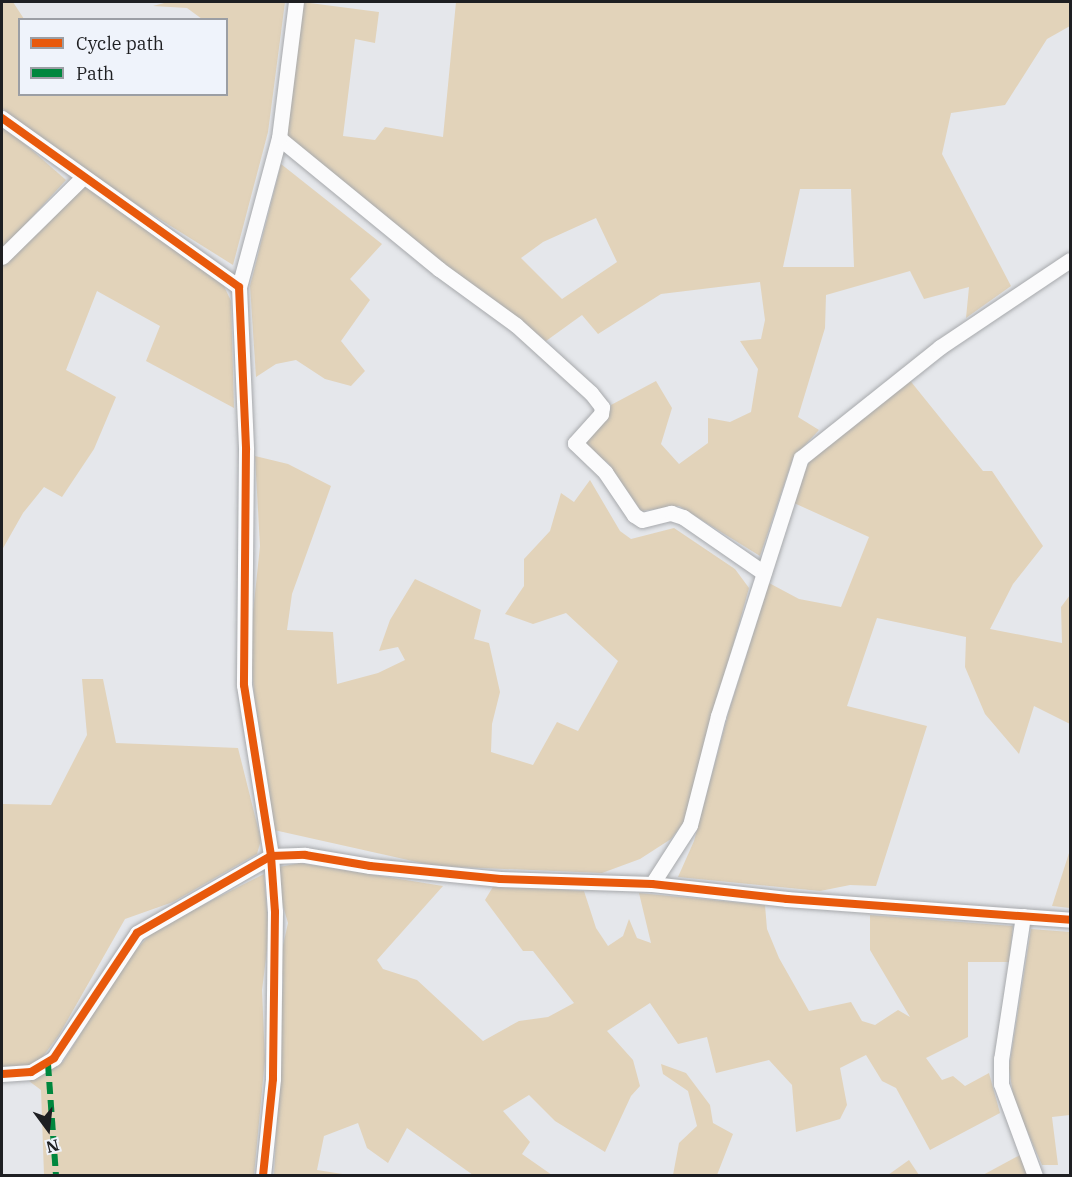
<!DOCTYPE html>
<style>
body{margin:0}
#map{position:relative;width:1072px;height:1177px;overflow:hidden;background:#e5e7eb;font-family:"IBM Plex Serif",serif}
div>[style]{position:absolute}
.green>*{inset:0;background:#e2d3ba}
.roads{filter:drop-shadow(0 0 2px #a7a9ac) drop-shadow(0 0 2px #a7a9ac)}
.minor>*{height:15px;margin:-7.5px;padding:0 7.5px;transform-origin:7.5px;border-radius:7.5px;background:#fbfbfc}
.quiet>*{height:6px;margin-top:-3px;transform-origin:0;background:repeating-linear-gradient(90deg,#00873e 0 12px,transparent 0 18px)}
.cycleway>*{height:8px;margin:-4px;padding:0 4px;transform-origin:4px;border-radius:4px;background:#e8590c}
span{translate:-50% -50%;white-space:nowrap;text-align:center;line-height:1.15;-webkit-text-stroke:6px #eff3fb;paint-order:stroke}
.frame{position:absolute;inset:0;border:3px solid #1e1f22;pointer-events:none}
.legend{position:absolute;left:18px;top:18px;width:210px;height:78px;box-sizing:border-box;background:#eff3fb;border:2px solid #9b9ea4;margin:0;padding:8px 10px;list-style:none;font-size:18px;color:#1e1f22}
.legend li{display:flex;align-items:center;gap:12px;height:30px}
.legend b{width:30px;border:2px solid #9b9ea4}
.north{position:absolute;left:18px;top:1099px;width:60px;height:60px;-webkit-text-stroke:4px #eff3fb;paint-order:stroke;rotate:165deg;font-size:16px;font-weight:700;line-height:24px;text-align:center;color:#1e1f22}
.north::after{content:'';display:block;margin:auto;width:21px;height:27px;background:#1e1f22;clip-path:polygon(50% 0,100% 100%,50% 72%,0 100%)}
</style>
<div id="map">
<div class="green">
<i style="clip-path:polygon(2px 2px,13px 2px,24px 19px,20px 20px,20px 94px,226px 94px,226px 20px,202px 19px,187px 8px,153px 6px,168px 2px,285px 2px,268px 132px,233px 265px,94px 178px,35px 137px,2px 108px)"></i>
<i style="clip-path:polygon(evenodd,302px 2px,379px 12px,375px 43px,355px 39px,343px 136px,375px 140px,385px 127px,443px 137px,456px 2px,1070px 2px,1070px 26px,1047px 39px,1005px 105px,951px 113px,942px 154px,1011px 286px,966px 318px,969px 287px,924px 299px,910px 271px,826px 295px,825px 328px,798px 417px,819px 430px,793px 458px,760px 556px,679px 506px,641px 511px,608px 463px,581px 443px,608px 419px,611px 405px,656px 381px,672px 408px,661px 444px,679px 464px,708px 443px,708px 418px,730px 422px,751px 412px,758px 369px,740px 341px,761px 339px,765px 320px,760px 282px,661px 294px,598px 334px,582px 315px,546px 341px,443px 265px,283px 135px,302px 2px,800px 189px,851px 189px,854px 267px,783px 267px,800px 189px,302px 2px,596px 218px,617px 262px,562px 299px,521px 258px,543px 242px,596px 218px)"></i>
<i style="clip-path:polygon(2px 124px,66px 180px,2px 250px)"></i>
<i style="clip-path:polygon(281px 164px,382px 244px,350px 279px,370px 300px,341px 341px,365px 371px,351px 386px,325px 379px,296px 360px,276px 364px,256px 377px,250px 286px)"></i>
<i style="clip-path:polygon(85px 185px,224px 286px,231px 301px,234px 408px,146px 361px,160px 326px,97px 291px,66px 370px,116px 397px,94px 449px,62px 497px,44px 487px,23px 513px,2px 550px,2px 266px)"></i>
<i style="clip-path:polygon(908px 378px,983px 471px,992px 471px,1043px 546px,1013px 584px,990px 629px,1062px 643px,1061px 607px,1070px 595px,1070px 724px,1034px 706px,1019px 754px,985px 714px,965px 667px,966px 637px,877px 618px,847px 706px,927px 726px,876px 886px,850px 885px,820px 891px,678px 877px,694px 841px,729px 711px,769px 583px,799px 599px,841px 607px,869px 537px,794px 503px,806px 468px,817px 449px)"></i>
<i style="clip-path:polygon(255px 456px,288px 464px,331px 486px,292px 594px,287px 630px,333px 632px,337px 684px,378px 673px,405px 660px,398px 647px,379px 651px,390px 620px,415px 579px,481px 610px,474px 639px,489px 643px,500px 692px,492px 724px,491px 752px,533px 765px,557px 722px,578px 731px,618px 661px,566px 613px,533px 624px,505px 614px,524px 586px,524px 559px,550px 531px,561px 493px,574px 502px,590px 480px,620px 531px,631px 539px,674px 528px,735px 569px,749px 588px,684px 822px,671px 839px,640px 859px,602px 873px,435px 866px,274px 830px,258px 746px,250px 641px,260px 546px)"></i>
<i style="clip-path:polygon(82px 679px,103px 679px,116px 743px,238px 748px,261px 840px,257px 854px,173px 902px,125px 919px,59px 1035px,41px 1059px,27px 1067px,2px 1068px,2px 804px,51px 805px,87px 735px)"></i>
<i style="clip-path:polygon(1070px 850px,1070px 908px,1052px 906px)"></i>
<i style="clip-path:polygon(300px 863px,443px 886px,377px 960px,383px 969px,417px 980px,483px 1041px,519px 1021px,548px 1017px,574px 1003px,533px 951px,523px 951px,485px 900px,494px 885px,584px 891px,596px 928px,608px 946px,623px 936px,629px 919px,637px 938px,651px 943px,639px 893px,765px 905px,767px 929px,779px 958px,809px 1011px,851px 1002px,862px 1021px,875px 1025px,898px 1010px,910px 1017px,870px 950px,870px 915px,1013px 926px,1009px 962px,968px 962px,968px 1037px,926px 1058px,942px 1080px,953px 1076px,965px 1086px,989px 1073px,1000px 1113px,930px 1150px,896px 1088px,882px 1081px,866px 1055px,840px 1068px,847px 1105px,840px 1119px,796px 1132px,792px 1085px,769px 1060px,716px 1073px,707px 1037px,678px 1044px,650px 1003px,607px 1031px,633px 1060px,640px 1086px,631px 1096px,605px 1152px,555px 1121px,529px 1095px,503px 1111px,530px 1142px,522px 1154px,552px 1175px,473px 1175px,407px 1128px,388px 1163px,367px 1148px,358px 1123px,324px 1136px,317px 1170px,349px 1175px,274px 1176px,283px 981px,280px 959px,288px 923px,281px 899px,279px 867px)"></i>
<i style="clip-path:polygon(264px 874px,269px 934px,262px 990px,265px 1059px,254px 1175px,44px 1175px,41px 1090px,29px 1081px,63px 1062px,125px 962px,155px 929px)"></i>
<i style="clip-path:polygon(1031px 929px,1070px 932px,1070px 1115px,1052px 1117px,1058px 1165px,1042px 1165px,1014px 1101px,1009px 1068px)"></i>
<i style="clip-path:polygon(661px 1064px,686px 1073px,710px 1105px,713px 1123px,733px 1134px,717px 1175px,673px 1175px,679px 1143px,697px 1126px,688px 1091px,663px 1074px)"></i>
<i style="clip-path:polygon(1020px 1155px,1029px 1176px,981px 1176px)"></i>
<i style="clip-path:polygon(909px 1160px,919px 1175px,888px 1175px)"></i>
</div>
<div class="roads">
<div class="minor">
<i style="left:2px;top:118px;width:291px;rotate:35.5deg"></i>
<i style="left:239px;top:287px;width:163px;rotate:87.5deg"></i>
<i style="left:246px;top:450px;width:235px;rotate:90.5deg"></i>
<i style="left:244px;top:685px;width:173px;rotate:81deg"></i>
<i style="left:271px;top:856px;width:56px;rotate:85.9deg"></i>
<i style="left:275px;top:912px;width:167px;rotate:90.7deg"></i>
<i style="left:273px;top:1079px;width:98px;rotate:95.9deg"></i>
<i style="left:279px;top:138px;width:207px;rotate:39.3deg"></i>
<i style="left:439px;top:269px;width:95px;rotate:36deg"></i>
<i style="left:516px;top:325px;width:101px;rotate:42.2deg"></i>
<i style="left:591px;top:393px;width:18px;rotate:52deg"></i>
<i style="left:602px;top:407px;width:7px;rotate:98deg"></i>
<i style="left:601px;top:414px;width:39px;rotate:132deg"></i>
<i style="left:575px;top:443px;width:42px;rotate:44deg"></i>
<i style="left:605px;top:472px;width:52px;rotate:56deg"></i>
<i style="left:634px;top:515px;width:9px;rotate:32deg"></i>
<i style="left:642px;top:520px;width:30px;rotate:-14deg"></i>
<i style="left:671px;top:513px;width:13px;rotate:18deg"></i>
<i style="left:683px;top:517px;width:98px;rotate:34.7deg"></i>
<i style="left:2px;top:257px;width:112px;rotate:-44.6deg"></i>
<i style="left:239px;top:287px;width:154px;rotate:-75deg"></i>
<i style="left:279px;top:138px;width:137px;rotate:-82.9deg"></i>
<i style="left:652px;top:884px;width:70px;rotate:-57.2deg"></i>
<i style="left:690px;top:825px;width:113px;rotate:-75.6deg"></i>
<i style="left:718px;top:716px;width:271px;rotate:-72.2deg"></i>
<i style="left:801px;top:458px;width:178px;rotate:-38.6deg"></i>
<i style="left:940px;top:347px;width:156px;rotate:-33.8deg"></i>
<i style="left:1023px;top:916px;width:145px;rotate:98.7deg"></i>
<i style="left:1001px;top:1059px;width:25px;rotate:90deg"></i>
<i style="left:1001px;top:1084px;width:98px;rotate:69.7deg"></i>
<i style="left:2px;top:1074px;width:29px;rotate:-4deg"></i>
<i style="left:31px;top:1072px;width:27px;rotate:-31deg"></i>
<i style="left:54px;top:1058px;width:150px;rotate:-56.4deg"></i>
<i style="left:137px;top:933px;width:155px;rotate:-29.9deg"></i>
<i style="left:271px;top:856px;width:34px;rotate:-2deg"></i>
<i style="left:305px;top:855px;width:66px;rotate:9.6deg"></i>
<i style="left:370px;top:866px;width:131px;rotate:5.7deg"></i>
<i style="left:500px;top:879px;width:152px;rotate:1.9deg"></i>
<i style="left:652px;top:884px;width:136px;rotate:6.3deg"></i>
<i style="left:787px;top:899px;width:284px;rotate:4.2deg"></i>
</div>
</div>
<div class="quiet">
<i style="left:48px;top:1064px;width:112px;rotate:85.9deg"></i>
</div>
<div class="cycleway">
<i style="left:2px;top:118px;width:291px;rotate:35.5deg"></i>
<i style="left:239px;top:287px;width:163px;rotate:87.5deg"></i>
<i style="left:246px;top:450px;width:235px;rotate:90.5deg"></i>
<i style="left:244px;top:685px;width:173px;rotate:81deg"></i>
<i style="left:271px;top:856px;width:56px;rotate:85.9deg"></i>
<i style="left:275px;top:912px;width:167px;rotate:90.7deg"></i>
<i style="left:273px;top:1079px;width:98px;rotate:95.9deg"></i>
<i style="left:2px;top:1074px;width:29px;rotate:-4deg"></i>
<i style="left:31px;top:1072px;width:27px;rotate:-31deg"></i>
<i style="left:54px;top:1058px;width:150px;rotate:-56.4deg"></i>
<i style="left:137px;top:933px;width:155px;rotate:-29.9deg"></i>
<i style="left:271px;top:856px;width:34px;rotate:-2deg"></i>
<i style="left:305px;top:855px;width:66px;rotate:9.6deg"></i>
<i style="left:370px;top:866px;width:131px;rotate:5.7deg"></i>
<i style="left:500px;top:879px;width:152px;rotate:1.9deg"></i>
<i style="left:652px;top:884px;width:136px;rotate:6.3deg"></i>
<i style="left:787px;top:899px;width:284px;rotate:4.2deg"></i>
</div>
<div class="frame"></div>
<ul class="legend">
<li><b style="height:8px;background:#e8590c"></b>Cycle path</li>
<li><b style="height:8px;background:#00873e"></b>Path</li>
</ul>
<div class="north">N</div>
</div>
